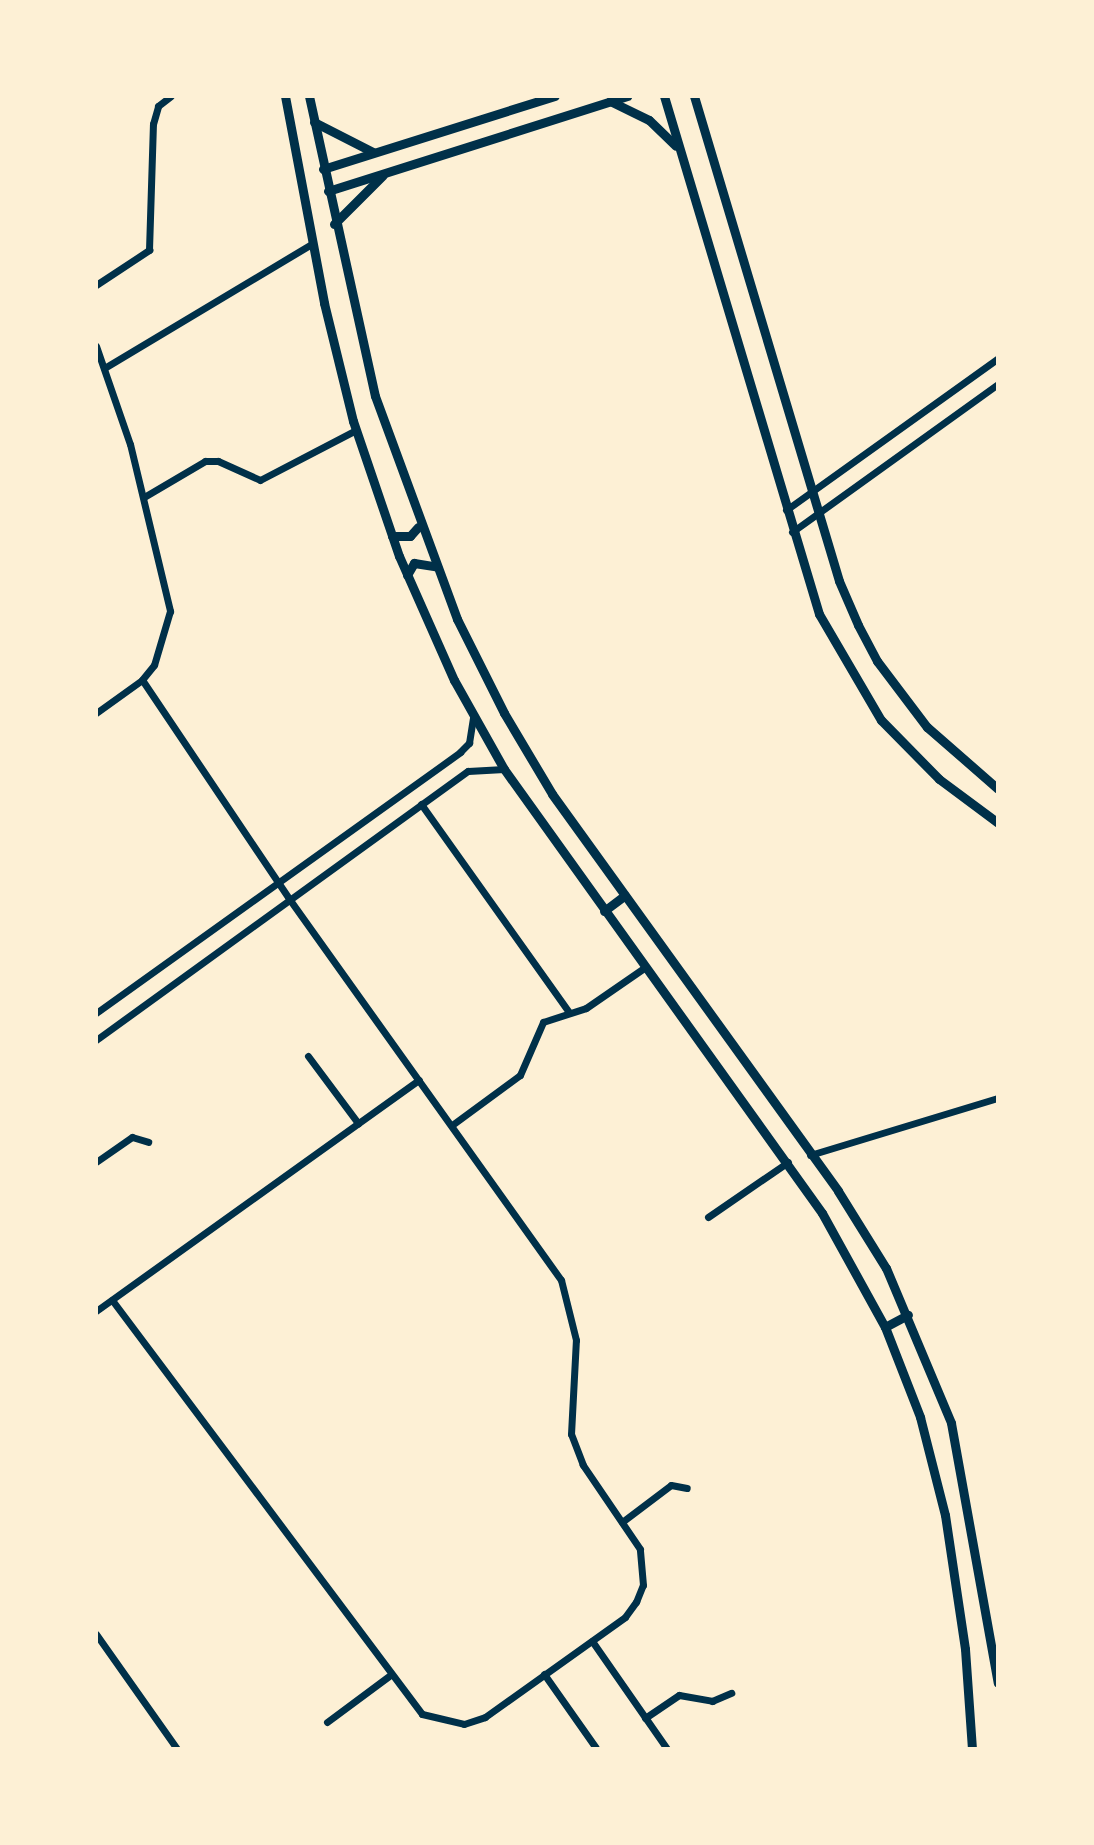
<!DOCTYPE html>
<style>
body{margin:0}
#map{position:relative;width:1094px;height:1845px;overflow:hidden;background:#fdf0d5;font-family:Commissioner,sans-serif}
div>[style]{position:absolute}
.minor>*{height:7px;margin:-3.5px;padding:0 3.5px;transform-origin:3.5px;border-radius:3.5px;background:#003049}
.tertiary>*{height:9px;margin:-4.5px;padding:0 4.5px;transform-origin:4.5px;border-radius:4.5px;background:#003049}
span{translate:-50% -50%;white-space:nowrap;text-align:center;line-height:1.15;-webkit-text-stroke:8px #fdf0d5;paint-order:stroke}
.frame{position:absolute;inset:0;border:98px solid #fdf0d5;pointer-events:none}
</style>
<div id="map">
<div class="minor">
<i style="left:96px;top:285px;width:64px;rotate:-33.4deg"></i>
<i style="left:149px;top:250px;width:126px;rotate:-88.2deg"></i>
<i style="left:153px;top:124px;width:19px;rotate:-74deg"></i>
<i style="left:158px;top:106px;width:16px;rotate:-38deg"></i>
<i style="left:96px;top:346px;width:104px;rotate:70.9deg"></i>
<i style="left:130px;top:444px;width:172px;rotate:76.5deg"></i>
<i style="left:170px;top:611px;width:56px;rotate:106.5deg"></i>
<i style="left:154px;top:665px;width:19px;rotate:129deg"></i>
<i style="left:142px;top:680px;width:57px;rotate:144.3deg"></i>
<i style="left:106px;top:367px;width:241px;rotate:-30.9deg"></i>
<i style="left:144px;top:497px;width:71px;rotate:-30.5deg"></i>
<i style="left:205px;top:461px;width:13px"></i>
<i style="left:218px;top:461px;width:46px;rotate:24.3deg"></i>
<i style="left:260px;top:480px;width:108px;rotate:-27.5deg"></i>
<i style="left:786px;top:510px;width:261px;rotate:-35.6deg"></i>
<i style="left:792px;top:532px;width:254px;rotate:-35.7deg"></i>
<i style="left:421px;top:804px;width:254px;rotate:54.6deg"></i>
<i style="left:96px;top:1013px;width:448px;rotate:-35.6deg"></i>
<i style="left:460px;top:752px;width:13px;rotate:-45deg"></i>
<i style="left:469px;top:743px;width:26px;rotate:-81deg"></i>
<i style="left:96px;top:1040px;width:459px;rotate:-35.9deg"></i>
<i style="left:468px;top:771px;width:36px;rotate:-3deg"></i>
<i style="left:308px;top:1056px;width:84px;rotate:53.3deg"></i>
<i style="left:452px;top:1125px;width:84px;rotate:-36.3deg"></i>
<i style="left:520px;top:1075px;width:58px;rotate:-66.5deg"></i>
<i style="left:543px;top:1022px;width:45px;rotate:-18deg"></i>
<i style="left:586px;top:1008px;width:70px;rotate:-34.6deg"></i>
<i style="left:810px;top:1155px;width:196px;rotate:-16.9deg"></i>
<i style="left:96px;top:1162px;width:44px;rotate:-34.8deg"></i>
<i style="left:132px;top:1137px;width:17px;rotate:17deg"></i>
<i style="left:708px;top:1217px;width:97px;rotate:-34.5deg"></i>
<i style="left:112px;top:1300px;width:517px;rotate:53.17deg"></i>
<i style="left:422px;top:1714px;width:43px;rotate:13.4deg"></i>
<i style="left:464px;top:1724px;width:22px;rotate:-18deg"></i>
<i style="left:485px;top:1717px;width:172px;rotate:-35.5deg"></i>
<i style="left:625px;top:1617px;width:19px;rotate:-54deg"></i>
<i style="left:636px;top:1602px;width:18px;rotate:-68deg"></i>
<i style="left:643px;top:1585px;width:36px;rotate:-95deg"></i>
<i style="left:640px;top:1549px;width:102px;rotate:-124.2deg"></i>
<i style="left:583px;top:1465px;width:33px;rotate:-111deg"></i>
<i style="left:571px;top:1434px;width:94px;rotate:-87deg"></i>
<i style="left:576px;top:1340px;width:62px;rotate:-104deg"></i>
<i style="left:561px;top:1280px;width:467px;rotate:-125.5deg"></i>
<i style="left:290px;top:900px;width:265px;rotate:-123.9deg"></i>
<i style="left:96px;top:1311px;width:397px;rotate:-35.6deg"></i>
<i style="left:622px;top:1522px;width:61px;rotate:-37.1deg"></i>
<i style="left:671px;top:1485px;width:16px;rotate:11deg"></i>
<i style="left:96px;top:1634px;width:141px;rotate:54.8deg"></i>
<i style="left:592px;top:1641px;width:131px;rotate:55.2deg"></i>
<i style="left:544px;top:1674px;width:90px;rotate:54.9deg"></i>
<i style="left:645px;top:1718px;width:41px;rotate:-34.1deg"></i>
<i style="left:679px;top:1695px;width:34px;rotate:10deg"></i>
<i style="left:712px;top:1701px;width:21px;rotate:-23deg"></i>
<i style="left:327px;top:1722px;width:77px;rotate:-36.6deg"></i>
</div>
<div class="tertiary">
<i style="left:285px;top:96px;width:211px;rotate:79.3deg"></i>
<i style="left:324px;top:303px;width:122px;rotate:76.2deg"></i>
<i style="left:353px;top:421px;width:143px;rotate:71.2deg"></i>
<i style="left:399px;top:556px;width:136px;rotate:66.1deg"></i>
<i style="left:454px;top:680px;width:102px;rotate:60.7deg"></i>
<i style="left:504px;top:769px;width:546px;rotate:54.39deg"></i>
<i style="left:822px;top:1213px;width:130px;rotate:61.1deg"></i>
<i style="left:885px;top:1327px;width:97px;rotate:68.7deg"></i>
<i style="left:920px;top:1417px;width:101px;rotate:75.7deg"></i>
<i style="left:945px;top:1515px;width:135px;rotate:81.5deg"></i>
<i style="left:965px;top:1649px;width:100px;rotate:86deg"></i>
<i style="left:309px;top:96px;width:307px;rotate:77.6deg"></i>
<i style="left:375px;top:396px;width:238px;rotate:69.8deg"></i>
<i style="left:457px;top:619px;width:105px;rotate:63.4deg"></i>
<i style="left:504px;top:713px;width:94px;rotate:59.3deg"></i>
<i style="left:552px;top:794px;width:489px;rotate:54.2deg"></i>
<i style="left:838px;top:1191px;width:91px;rotate:58.1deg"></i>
<i style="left:886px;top:1268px;width:168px;rotate:67.2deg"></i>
<i style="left:951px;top:1423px;width:264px;rotate:79.8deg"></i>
<i style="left:664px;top:96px;width:541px;rotate:73.34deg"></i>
<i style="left:819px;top:614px;width:123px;rotate:59.7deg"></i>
<i style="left:881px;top:720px;width:83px;rotate:45.5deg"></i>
<i style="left:939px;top:779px;width:74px;rotate:36.7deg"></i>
<i style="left:694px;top:96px;width:506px;rotate:73.35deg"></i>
<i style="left:839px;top:581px;width:48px;rotate:66.6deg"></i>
<i style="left:858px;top:625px;width:41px;rotate:62.2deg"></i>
<i style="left:877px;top:661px;width:83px;rotate:52.9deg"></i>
<i style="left:927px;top:727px;width:94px;rotate:41.1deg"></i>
<i style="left:610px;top:101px;width:43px;rotate:26deg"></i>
<i style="left:649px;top:120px;width:37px;rotate:44deg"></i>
<i style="left:314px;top:122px;width:66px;rotate:27deg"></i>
<i style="left:323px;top:169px;width:243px;rotate:-17.5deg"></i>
<i style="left:328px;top:191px;width:314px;rotate:-17.6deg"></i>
<i style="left:334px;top:224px;width:69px;rotate:-45deg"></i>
<i style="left:392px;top:536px;width:18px"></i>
<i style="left:410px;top:536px;width:12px;rotate:-48deg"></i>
<i style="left:407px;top:575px;width:14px;rotate:-60deg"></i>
<i style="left:414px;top:563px;width:20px;rotate:9deg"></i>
<i style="left:604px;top:911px;width:26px;rotate:-37deg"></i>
<i style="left:885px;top:1327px;width:26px;rotate:-28deg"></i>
</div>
<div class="frame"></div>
</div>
